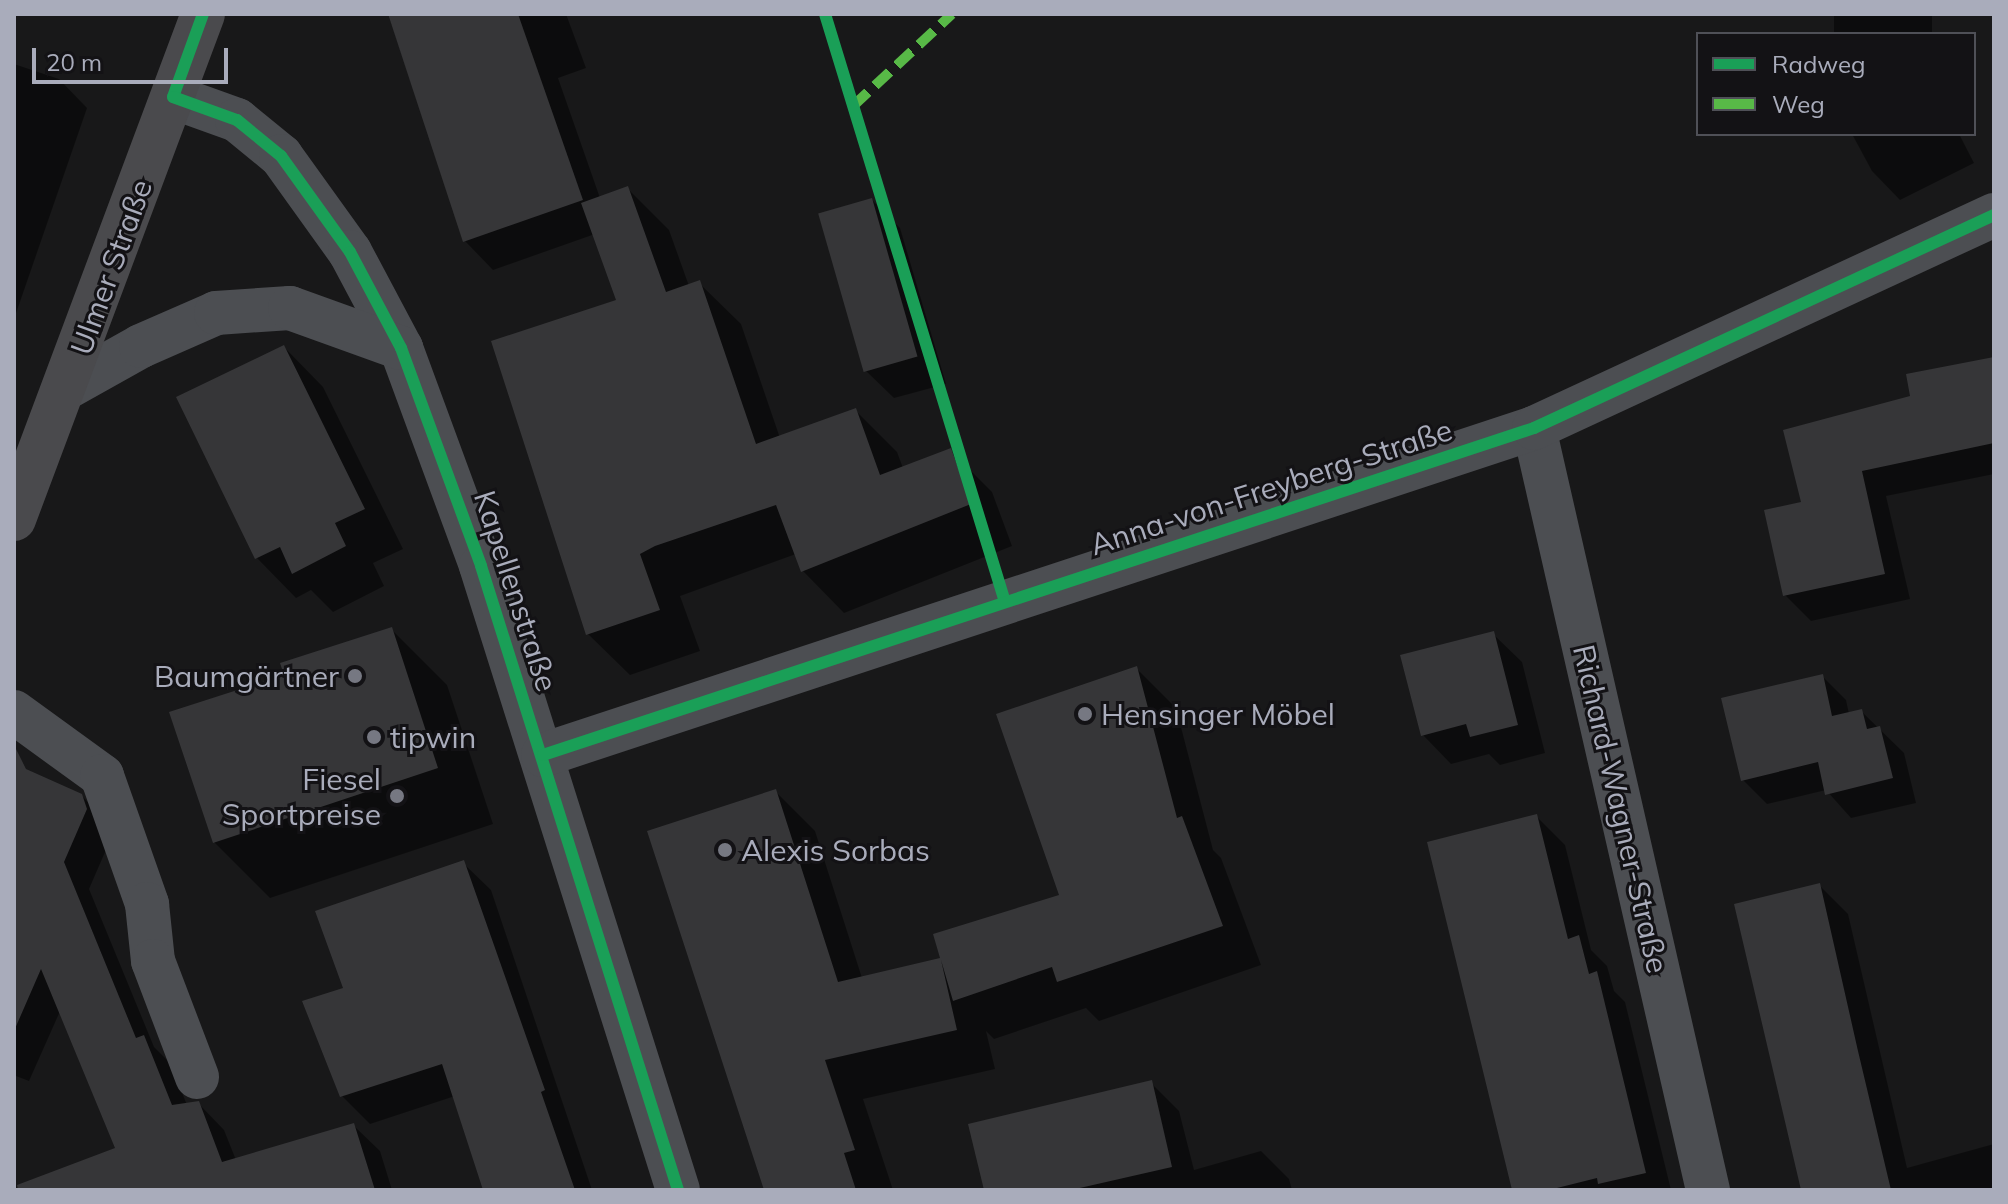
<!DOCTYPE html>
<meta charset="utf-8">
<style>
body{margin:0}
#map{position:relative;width:2008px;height:1204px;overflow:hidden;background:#181819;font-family:Mulish,sans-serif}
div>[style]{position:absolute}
.shadow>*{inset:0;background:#0007;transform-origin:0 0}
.building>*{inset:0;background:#363638;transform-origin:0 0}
.minor>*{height:44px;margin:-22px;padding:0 22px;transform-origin:22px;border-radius:22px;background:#4c4e52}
.major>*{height:44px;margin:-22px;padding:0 22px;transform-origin:22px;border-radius:22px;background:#4a4a4d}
.quiet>*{height:10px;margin-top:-5px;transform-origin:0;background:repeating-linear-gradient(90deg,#58b947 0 20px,transparent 0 30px)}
.cycleway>*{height:12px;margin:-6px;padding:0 6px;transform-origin:6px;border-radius:6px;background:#1a9f57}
.dots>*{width:22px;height:22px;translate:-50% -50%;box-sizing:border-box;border:4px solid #131215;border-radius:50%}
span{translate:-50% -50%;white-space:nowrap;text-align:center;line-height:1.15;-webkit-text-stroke:6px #131215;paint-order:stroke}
.street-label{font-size:30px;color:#a9acbb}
.poi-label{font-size:30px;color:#a9acbb}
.right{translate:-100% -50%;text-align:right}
.left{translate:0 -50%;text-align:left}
.frame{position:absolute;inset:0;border:16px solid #a9acbb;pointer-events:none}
.legend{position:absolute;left:1696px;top:32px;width:280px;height:104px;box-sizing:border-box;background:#131215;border:2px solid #4f5057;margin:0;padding:10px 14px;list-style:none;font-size:24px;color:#a9acbb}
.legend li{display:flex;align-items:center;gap:16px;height:40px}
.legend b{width:40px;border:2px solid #4f5057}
.scale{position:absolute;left:32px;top:48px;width:196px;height:36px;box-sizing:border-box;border:4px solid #a9acbb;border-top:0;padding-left:10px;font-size:24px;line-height:28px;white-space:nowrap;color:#a9acbb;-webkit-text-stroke:6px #131215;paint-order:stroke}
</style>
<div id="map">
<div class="shadow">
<i style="clip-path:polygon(388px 14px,566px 14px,586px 68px,558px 78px,600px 198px,627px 188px,669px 230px,689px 286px,699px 283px,741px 324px,780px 438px,855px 410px,897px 452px,903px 468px,951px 451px,992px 492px,1012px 546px,844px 613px,803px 571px,796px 554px,680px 596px,700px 651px,630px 675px,588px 634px,619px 301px,595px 234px,493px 270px,465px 241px)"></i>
<i style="left:1834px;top:14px;width:98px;height:21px"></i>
<i style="clip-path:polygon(14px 64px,59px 79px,87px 108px,14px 319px)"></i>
<i style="clip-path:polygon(1852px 134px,1959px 134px,1974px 163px,1900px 200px,1872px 171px)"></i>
<i style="clip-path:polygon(872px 200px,900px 228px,946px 384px,894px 398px,865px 370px)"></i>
<i style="clip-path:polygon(284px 347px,323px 387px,403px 549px,373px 563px,384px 586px,333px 612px,311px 590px,296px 598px,257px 558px)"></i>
<i style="clip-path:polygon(1994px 359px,1994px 474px,1886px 496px,1910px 599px,1811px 621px,1785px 595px,1804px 503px,1912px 397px)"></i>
<i style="clip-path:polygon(391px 629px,447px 685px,493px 824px,270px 898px,214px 842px,286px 676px)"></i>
<i style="clip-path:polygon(1493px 634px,1522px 662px,1545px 753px,1500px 765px,1489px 754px,1451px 764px,1423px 735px)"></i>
<i style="clip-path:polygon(1137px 669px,1176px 708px,1213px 850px,1221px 858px,1261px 965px,1099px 1021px,1086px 1008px,994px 1039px,986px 1031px,995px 1069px,863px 1099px,893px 1190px,767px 1190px,776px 792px,815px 831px,862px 978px,943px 960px,1061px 896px)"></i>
<i style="clip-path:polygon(1822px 676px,1846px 700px,1849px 714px,1861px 711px,1904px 753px,1916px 803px,1851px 818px,1826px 790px,1767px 804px,1743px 780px)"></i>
<i style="clip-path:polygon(14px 766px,81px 795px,107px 822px,112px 836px,89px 889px,154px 1047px,170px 1063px,187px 1105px,198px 1103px,224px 1130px,236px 1160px,353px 1125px,380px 1151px,392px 1190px,137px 1190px,61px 1009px,29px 1081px,16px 1076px,14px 1081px)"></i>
<i style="clip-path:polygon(1537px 817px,1565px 845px,1591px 950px,1607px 966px,1614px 991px,1625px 1002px,1671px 1190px,1515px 1190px)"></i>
<i style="clip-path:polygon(463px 863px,491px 890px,592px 1190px,487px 1190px,455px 1096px,370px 1124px,342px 1096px,345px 989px)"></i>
<i style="clip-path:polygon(1819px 885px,1848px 914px,1907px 1168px,1994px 1144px,1994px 1190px,1803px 1190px)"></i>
<i style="clip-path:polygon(1151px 1083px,1179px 1111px,1194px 1170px,1261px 1151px,1289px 1179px,1292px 1190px,987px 1190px)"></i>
</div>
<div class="building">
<i style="clip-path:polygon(388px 14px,518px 14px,583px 200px,463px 242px)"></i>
<i style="clip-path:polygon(628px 186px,666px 292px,700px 280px,756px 444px,856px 408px,880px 475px,951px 448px,971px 504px,801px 572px,776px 505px,655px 546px,640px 554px,660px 610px,586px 635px,491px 341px,616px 300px,581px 203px)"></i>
<i style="left:872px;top:198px;width:165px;height:56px;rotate:74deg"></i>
<i style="clip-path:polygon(284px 345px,365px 509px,335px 523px,346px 546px,292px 574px,280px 547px,255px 559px,176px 397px)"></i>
<i style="clip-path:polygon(1994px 357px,1994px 443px,1862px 471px,1885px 574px,1783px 596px,1764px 510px,1801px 502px,1783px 430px,1910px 396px,1906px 374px)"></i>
<i style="clip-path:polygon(392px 627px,438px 768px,213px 843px,169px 712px,284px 675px,280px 663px)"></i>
<i style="clip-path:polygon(1494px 631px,1518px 725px,1470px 737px,1466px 724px,1421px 736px,1400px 655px)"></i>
<i style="clip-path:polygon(1137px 666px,1177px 818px,1182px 816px,1223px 926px,1057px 982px,1052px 967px,953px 1001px,941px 960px,957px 1030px,825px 1060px,855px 1150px,844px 1153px,856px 1190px,764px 1190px,647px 831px,776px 789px,838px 982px,940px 958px,933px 934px,1059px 895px,996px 714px)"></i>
<i style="clip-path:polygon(1823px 674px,1832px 716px,1862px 709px,1867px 729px,1880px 726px,1893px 778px,1825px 795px,1818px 762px,1741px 781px,1721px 698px)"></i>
<i style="clip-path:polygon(14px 745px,26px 769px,82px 794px,87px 809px,64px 862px,136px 1038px,144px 1035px,172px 1105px,199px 1101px,222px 1162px,354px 1123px,375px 1190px,18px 1190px,17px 1185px,115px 1148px,41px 969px,14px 1031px)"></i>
<i style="clip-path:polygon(1537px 814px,1568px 939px,1579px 935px,1589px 974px,1597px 971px,1646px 1173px,1598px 1184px,1597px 1178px,1549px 1190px,1512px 1190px,1427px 842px)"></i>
<i style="clip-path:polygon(464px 860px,545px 1090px,541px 1092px,575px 1190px,483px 1190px,442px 1064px,340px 1097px,302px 1001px,343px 988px,315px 911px)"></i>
<i style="clip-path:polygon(1820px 883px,1858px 1051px,1891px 1190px,1801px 1190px,1734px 904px)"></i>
<i style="clip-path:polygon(1152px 1080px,1172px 1167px,1071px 1190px,984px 1190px,968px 1124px)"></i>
</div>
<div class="minor">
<i style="left:173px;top:97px;width:68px;rotate:19.8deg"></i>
<i style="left:237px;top:120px;width:57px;rotate:39.3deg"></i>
<i style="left:281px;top:156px;width:118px;rotate:54.3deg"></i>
<i style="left:350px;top:252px;width:109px;rotate:62deg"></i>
<i style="left:401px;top:348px;width:232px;rotate:69.8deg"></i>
<i style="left:481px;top:566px;width:654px;rotate:72.48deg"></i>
<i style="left:66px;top:388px;width:86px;rotate:-29.2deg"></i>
<i style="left:141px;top:346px;width:82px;rotate:-23.7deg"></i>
<i style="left:216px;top:313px;width:74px;rotate:-3.9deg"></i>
<i style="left:290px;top:308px;width:118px;rotate:19.8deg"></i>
<i style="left:1534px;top:428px;width:782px;rotate:77.14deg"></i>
<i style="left:14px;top:712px;width:109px;rotate:36deg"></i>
<i style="left:102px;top:776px;width:136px;rotate:70.6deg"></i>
<i style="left:147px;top:904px;width:57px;rotate:84deg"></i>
<i style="left:153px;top:961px;width:124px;rotate:69.2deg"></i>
<i style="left:543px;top:755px;width:1044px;rotate:-18.26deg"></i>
<i style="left:1534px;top:428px;width:507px;rotate:-24.85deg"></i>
</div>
<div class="major">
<i style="left:14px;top:519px;width:539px;rotate:-69.48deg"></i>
</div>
<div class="quiet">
<i style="left:853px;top:106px;width:135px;rotate:-42.9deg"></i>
</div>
<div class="cycleway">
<i style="left:203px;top:14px;width:88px;rotate:109.9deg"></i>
<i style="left:173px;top:97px;width:68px;rotate:19.8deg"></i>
<i style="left:237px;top:120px;width:57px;rotate:39.3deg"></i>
<i style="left:281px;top:156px;width:118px;rotate:54.3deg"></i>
<i style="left:350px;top:252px;width:109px;rotate:62deg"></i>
<i style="left:401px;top:348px;width:232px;rotate:69.8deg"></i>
<i style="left:481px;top:566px;width:654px;rotate:72.48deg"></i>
<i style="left:825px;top:14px;width:615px;rotate:72.98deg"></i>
<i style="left:543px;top:755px;width:1044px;rotate:-18.26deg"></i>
<i style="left:1534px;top:428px;width:507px;rotate:-24.85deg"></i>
</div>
<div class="dots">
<i style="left:355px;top:676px;background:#767882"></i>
<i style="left:1085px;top:714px;background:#767882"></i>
<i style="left:374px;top:737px;background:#767882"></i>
<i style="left:397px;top:796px;background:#767882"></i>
<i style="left:725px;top:850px;background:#767882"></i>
</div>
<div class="street-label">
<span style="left:111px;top:267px;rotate:-70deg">Ulmer Straße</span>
<span style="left:1271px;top:487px;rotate:-18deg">Anna-von-Freyberg-Straße</span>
<span style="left:516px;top:591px;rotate:72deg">Kapellenstraße</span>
<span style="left:1621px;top:809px;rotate:77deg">Richard-Wagner-Straße</span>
</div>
<div class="poi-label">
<span class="right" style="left:339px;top:676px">Baumgärtner</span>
<span class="left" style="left:1101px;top:714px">Hensinger Möbel</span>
<span class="left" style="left:390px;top:737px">tipwin</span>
<span class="right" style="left:381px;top:796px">Fiesel<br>Sportpreise</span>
<span class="left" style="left:741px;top:850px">Alexis Sorbas</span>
</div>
<div class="frame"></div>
<ul class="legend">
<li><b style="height:10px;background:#1a9f57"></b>Radweg</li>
<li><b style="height:10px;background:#58b947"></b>Weg</li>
</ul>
<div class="scale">20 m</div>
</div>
